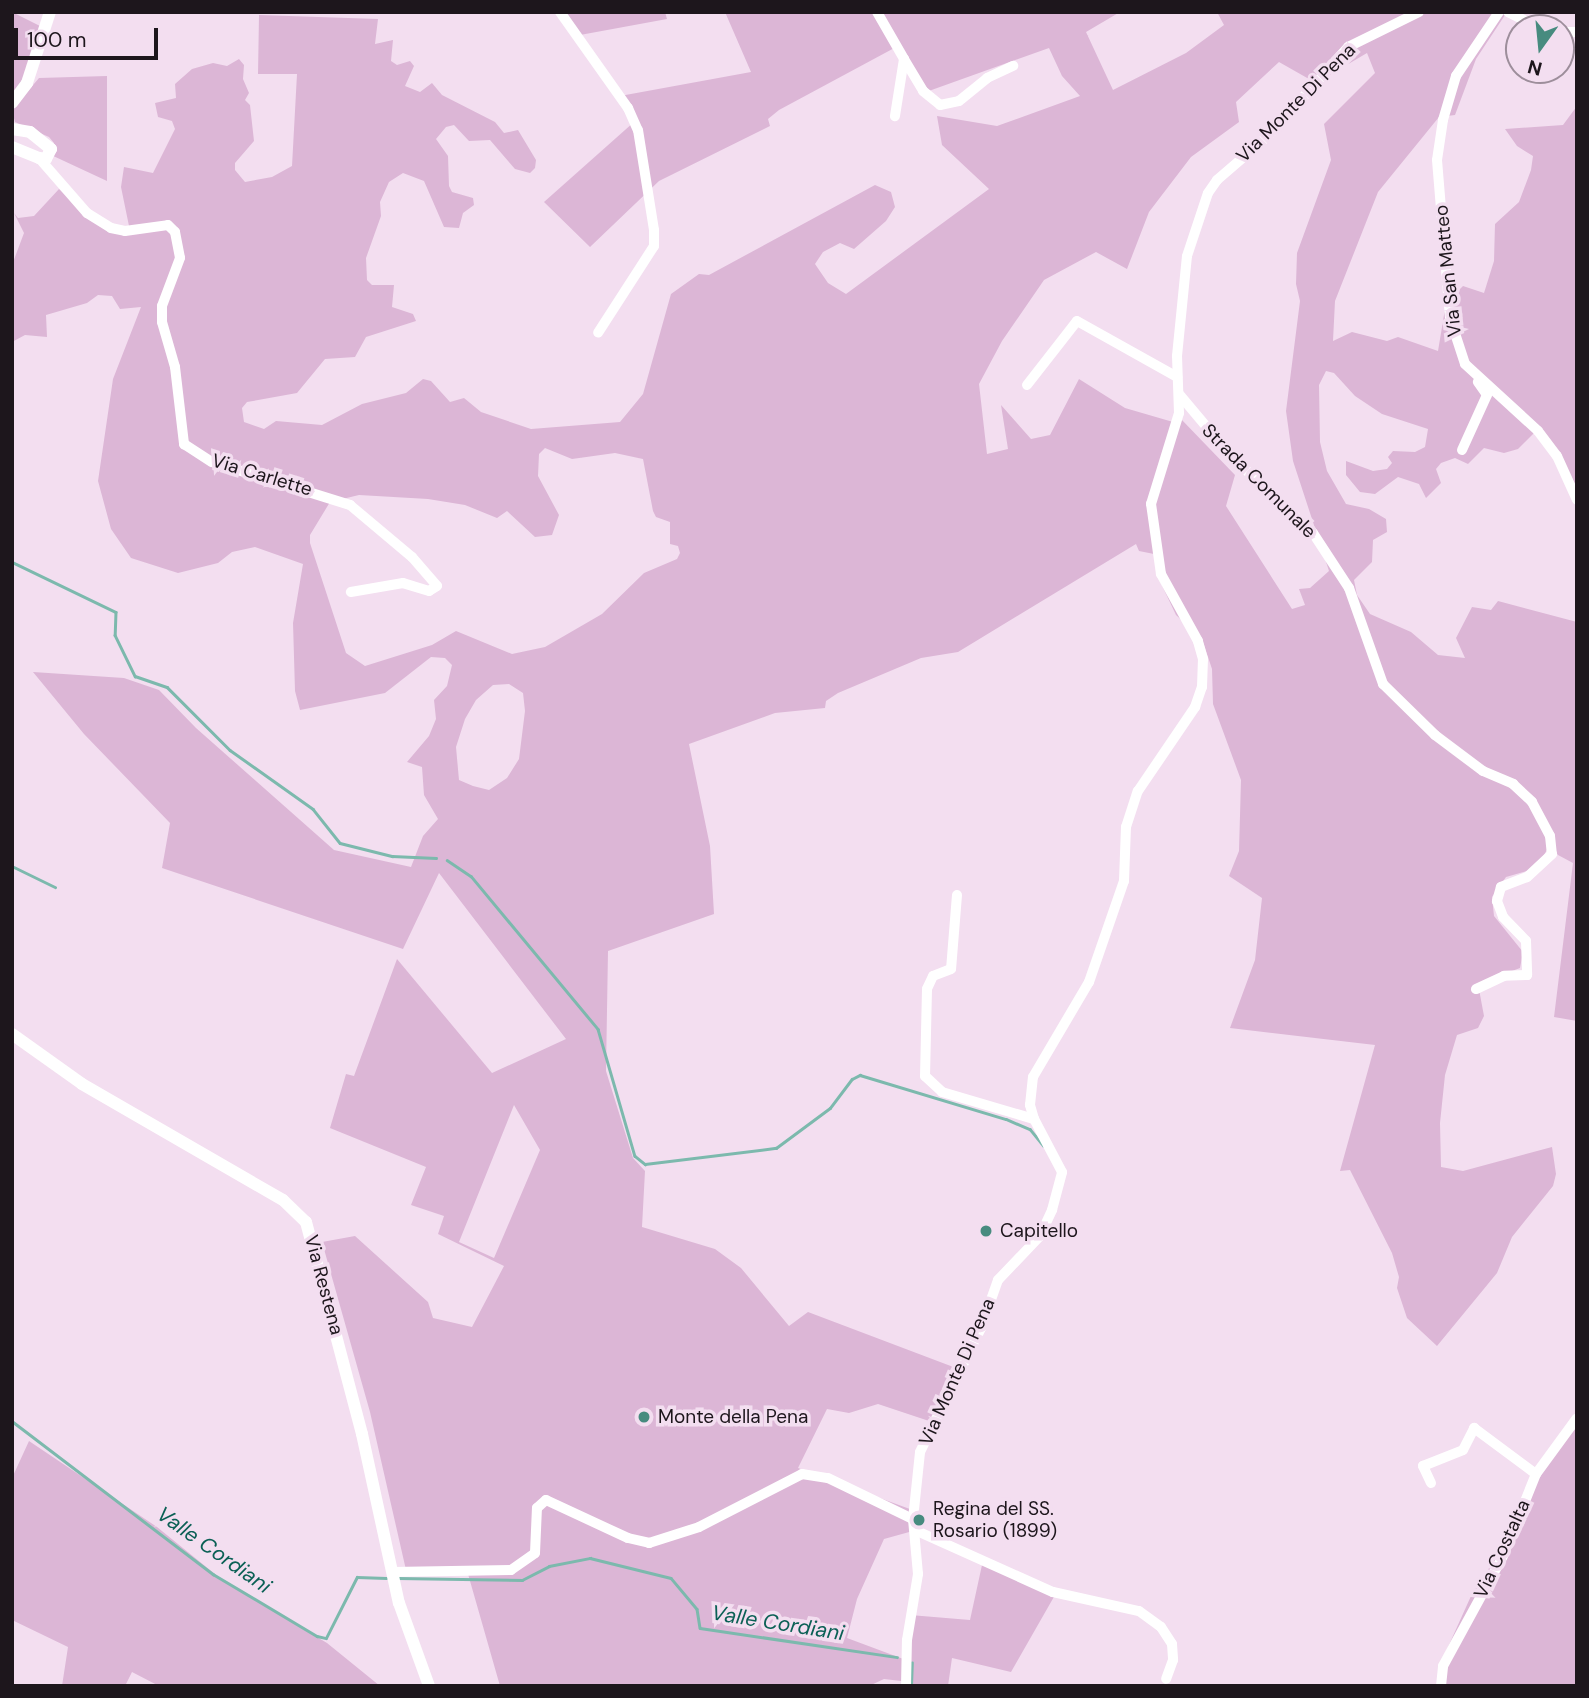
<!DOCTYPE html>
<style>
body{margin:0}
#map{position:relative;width:1589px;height:1698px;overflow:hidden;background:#f3def0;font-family:"DM Sans",sans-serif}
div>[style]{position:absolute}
.green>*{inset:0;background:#dcb6d6}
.stream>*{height:2.5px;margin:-1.25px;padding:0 1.25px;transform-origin:1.25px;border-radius:1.25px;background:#7cb9ad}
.minor>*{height:10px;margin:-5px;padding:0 5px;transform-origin:5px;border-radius:5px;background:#fff}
.tertiary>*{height:12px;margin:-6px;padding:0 6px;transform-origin:6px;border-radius:6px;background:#fff}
.dots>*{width:19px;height:19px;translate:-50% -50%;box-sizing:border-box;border:4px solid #f3def0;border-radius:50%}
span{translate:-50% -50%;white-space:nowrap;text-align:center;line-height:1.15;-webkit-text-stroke:7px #f3def0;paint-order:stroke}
.street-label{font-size:19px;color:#1d161c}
.poi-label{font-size:19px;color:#1d161c}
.left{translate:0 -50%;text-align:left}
.water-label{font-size:21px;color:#0b6055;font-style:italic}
.frame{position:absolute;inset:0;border:14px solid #1d161c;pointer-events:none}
.north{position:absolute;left:1505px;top:14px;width:70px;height:70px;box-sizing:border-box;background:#f3def0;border:2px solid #9d8e9b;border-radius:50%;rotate:195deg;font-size:19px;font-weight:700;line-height:28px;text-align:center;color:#1d161c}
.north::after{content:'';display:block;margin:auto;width:24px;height:32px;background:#478b7f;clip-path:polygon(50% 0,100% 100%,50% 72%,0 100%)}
.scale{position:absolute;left:14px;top:28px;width:144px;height:32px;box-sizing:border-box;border:4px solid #1d161c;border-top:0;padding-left:9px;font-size:21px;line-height:24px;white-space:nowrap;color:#1d161c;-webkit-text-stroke:5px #f3def0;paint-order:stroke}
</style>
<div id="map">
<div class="green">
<i style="clip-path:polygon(12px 12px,42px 27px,23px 83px,12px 95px)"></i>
<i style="clip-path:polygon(560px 12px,665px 12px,667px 19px,580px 35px)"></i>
<i style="clip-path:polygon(evenodd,725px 12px,1120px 12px,1086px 32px,1113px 90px,1186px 53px,1224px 25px,1217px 12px,1507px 12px,1476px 59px,1455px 115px,1439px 117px,1378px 192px,1335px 301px,1333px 341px,1352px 332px,1387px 341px,1398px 337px,1438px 351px,1446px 303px,1463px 286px,1484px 293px,1494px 261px,1495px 224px,1519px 202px,1531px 170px,1533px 156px,1517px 146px,1505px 129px,1563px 125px,1577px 106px,1577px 499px,1562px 469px,1534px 433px,1518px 449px,1504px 453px,1484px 448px,1468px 464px,1455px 458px,1441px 463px,1436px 469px,1441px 483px,1426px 498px,1419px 484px,1398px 477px,1375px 494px,1360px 492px,1346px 475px,1346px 461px,1373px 471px,1387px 469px,1392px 463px,1388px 457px,1393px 451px,1415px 452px,1425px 447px,1428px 429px,1382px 414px,1355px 396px,1334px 373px,1326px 371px,1319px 385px,1320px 442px,1327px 471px,1346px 504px,1369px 509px,1386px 519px,1387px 532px,1373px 540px,1372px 562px,1354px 580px,1357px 595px,1370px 614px,1411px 632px,1438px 655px,1465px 658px,1456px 638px,1472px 607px,1491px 610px,1498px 601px,1577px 622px,1577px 1021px,1554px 1017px,1573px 863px,1558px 855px,1550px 844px,1537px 868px,1506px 877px,1492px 897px,1494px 916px,1523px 952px,1520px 968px,1478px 984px,1484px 1016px,1478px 1028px,1457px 1035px,1445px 1075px,1440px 1123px,1441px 1167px,1463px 1171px,1552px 1147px,1556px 1174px,1553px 1186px,1512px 1237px,1497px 1273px,1437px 1346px,1407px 1318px,1397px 1288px,1399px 1277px,1392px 1253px,1350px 1170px,1340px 1171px,1375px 1045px,1230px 1028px,1255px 960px,1262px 898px,1229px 876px,1239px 851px,1241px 780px,1213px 704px,1212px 669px,1202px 639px,1176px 615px,1157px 575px,1154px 554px,1139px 551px,1136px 544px,958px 652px,921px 658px,838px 693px,826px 701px,825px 708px,775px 713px,689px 744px,710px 846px,714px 914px,608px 951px,606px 1071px,633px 1158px,645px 1171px,642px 1227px,715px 1249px,741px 1268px,789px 1326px,808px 1312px,956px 1368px,929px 1421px,878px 1404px,849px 1413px,827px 1409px,798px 1468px,918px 1512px,920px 1518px,920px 1529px,884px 1539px,857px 1599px,847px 1638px,906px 1660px,910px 1615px,970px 1620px,982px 1565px,1055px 1595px,1011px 1672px,952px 1658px,948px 1686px,901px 1686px,901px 1681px,884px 1679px,869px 1686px,500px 1686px,468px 1574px,406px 1570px,370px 1412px,322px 1242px,355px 1236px,428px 1302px,433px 1318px,472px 1327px,504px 1266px,438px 1234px,444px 1216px,411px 1205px,426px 1167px,330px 1128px,346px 1074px,354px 1076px,397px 959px,492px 1073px,566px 1039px,439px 873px,403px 949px,162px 868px,170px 823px,84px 734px,33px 672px,124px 678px,159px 690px,196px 728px,334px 850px,411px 867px,423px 836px,438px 819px,424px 795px,422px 767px,407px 762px,429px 736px,436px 719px,434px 700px,447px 686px,452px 665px,445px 658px,431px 657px,385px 693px,300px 710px,295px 691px,293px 623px,303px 564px,255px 547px,232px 552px,218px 563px,178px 573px,131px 558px,111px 529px,98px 481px,113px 379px,141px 307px,120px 309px,112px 296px,98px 295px,87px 303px,46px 315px,47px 337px,25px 335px,12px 342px,12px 265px,24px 233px,14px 213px,18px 218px,34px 216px,59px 189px,104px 229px,129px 226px,121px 187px,124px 167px,153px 173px,175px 129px,172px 121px,158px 117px,155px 103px,176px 98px,175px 84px,192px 69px,213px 63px,227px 66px,239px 59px,244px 65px,243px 79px,249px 93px,245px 100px,250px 105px,254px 141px,235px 163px,235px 170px,245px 182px,272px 177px,292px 166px,297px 74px,258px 74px,259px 15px,378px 19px,375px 44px,393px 40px,391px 61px,397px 65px,410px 61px,414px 66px,405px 86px,420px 92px,432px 83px,442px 95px,495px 122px,504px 133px,518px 130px,536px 160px,535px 168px,530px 173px,515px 169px,490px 140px,469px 141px,454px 125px,446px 127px,436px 139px,448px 156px,449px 186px,452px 192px,473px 198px,474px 205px,463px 213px,459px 228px,444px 227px,424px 181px,403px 173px,389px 182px,380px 202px,381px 216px,366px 258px,367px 280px,372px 285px,394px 285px,392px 307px,413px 314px,416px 321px,366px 337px,355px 357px,325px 359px,297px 393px,247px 402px,242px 408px,244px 422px,264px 429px,276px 421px,322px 425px,362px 404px,406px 393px,423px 379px,431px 381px,450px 402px,464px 398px,481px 412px,531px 429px,620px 422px,643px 394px,671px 294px,699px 274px,709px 275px,875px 185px,891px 192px,895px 207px,886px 221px,854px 249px,840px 243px,823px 252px,815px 264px,828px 283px,846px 294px,989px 189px,942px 145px,937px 116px,997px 126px,1080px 96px,1062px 76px,1049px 48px,926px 92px,898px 46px,779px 110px,768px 119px,770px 126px,659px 181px,590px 247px,544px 202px,634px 122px,620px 96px,751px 72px,725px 12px,1367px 53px,1375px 73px,1324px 124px,1331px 160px,1297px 253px,1296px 284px,1300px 301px,1286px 411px,1293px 461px,1329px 571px,1310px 588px,1299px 589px,1305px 605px,1292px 609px,1226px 506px,1235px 475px,1181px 419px,1173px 422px,1125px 408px,1079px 379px,1050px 435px,1031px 439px,1001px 405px,1008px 449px,987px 454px,979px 384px,1002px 341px,1044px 280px,1096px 252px,1127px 269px,1149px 212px,1191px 157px,1239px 122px,1236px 102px,1279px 62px,1316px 83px,1367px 53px,725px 12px,545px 448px,572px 459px,615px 453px,643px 459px,653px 511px,656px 517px,670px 522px,670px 544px,678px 546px,680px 553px,677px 559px,644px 573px,602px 614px,545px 647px,512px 654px,456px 631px,432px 645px,365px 666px,346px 653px,310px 543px,310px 535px,330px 502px,359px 495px,428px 499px,465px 505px,497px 518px,507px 511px,535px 537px,552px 535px,559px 515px,538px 476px,539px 454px,545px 448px,725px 12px,509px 684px,523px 693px,525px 711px,519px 759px,507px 778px,489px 790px,473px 786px,459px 780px,456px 747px,465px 719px,476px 700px,493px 685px,509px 684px,725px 12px,514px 1105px,540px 1150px,494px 1258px,459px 1242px,514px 1105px)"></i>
<i style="clip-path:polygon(107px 76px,107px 181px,49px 154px,54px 143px,49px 137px,15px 122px,12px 110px,39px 78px)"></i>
<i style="clip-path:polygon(1577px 1415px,1577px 1686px,1442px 1686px,1439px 1667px,1471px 1596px,1513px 1531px,1536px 1469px)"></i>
<i style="clip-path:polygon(29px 1441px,157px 1527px,226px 1583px,327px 1643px,380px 1686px,159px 1686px,132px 1672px,125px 1686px,62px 1686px,68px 1647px,12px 1620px,12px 1478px)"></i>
</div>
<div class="stream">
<i style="left:12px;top:562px;width:115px;rotate:25.7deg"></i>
<i style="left:116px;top:612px;width:23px;rotate:92deg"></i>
<i style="left:115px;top:635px;width:46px;rotate:64deg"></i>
<i style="left:135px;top:676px;width:34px;rotate:19deg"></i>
<i style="left:167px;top:687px;width:89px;rotate:45deg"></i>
<i style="left:230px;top:750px;width:102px;rotate:35.4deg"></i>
<i style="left:313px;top:809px;width:43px;rotate:51.5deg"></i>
<i style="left:340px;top:843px;width:54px;rotate:14deg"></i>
<i style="left:392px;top:856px;width:44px;rotate:2.6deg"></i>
<i style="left:447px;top:860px;width:29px;rotate:34deg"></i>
<i style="left:471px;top:876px;width:199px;rotate:50.3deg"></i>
<i style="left:598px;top:1029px;width:132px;rotate:73.8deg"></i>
<i style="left:635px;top:1156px;width:13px;rotate:39deg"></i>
<i style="left:645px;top:1164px;width:132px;rotate:-7deg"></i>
<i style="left:776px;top:1148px;width:67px;rotate:-36.5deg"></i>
<i style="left:830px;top:1108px;width:36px;rotate:-53deg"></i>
<i style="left:852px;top:1079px;width:9px;rotate:-27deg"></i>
<i style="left:860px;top:1075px;width:152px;rotate:16.8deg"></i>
<i style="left:1006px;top:1119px;width:26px;rotate:23deg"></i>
<i style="left:1030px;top:1129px;width:21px;rotate:51deg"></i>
<i style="left:12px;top:866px;width:48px;rotate:26deg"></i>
<i style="left:12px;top:1421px;width:253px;rotate:37.3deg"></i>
<i style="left:213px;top:1574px;width:121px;rotate:30.8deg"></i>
<i style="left:317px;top:1636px;width:9px;rotate:13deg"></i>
<i style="left:326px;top:1638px;width:68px;rotate:-63.1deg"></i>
<i style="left:357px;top:1577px;width:29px;rotate:2deg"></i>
<i style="left:398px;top:1578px;width:124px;rotate:0.9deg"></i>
<i style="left:522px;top:1580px;width:30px;rotate:-27deg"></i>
<i style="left:549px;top:1566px;width:42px;rotate:-11deg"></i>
<i style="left:590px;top:1558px;width:83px;rotate:13.9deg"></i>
<i style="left:671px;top:1578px;width:40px;rotate:50deg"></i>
<i style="left:697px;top:1609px;width:19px;rotate:81deg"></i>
<i style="left:700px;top:1628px;width:199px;rotate:8.4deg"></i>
<i style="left:911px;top:1686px;width:23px;rotate:-88deg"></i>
</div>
<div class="minor">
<i style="left:560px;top:12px;width:118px;rotate:54.7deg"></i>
<i style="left:628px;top:108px;width:24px;rotate:66deg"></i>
<i style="left:638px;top:130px;width:101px;rotate:80.9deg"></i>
<i style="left:654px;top:230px;width:16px;rotate:90deg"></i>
<i style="left:654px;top:246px;width:103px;rotate:122.8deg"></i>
<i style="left:877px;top:12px;width:54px;rotate:60.1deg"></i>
<i style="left:904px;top:59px;width:58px;rotate:99deg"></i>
<i style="left:1499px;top:12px;width:77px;rotate:123.9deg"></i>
<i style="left:1456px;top:76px;width:46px;rotate:106.5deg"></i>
<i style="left:1443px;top:120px;width:40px;rotate:98.5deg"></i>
<i style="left:1437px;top:160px;width:159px;rotate:85.3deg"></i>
<i style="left:1450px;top:318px;width:48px;rotate:71.9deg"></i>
<i style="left:1465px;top:364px;width:99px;rotate:42.5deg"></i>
<i style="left:1538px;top:431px;width:31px;rotate:53deg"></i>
<i style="left:1557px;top:456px;width:48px;rotate:65.6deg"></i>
<i style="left:1508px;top:12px;width:36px;rotate:27deg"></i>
<i style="left:1561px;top:32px;width:16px"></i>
<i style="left:904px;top:59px;width:37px;rotate:59deg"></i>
<i style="left:923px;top:91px;width:22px;rotate:39deg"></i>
<i style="left:940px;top:105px;width:19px;rotate:-12deg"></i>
<i style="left:959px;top:101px;width:36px;rotate:-39deg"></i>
<i style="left:987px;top:78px;width:29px;rotate:-25deg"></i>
<i style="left:39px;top:158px;width:73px;rotate:48.9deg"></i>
<i style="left:87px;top:213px;width:28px;rotate:32deg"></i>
<i style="left:111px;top:228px;width:14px;rotate:12deg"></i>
<i style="left:125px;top:231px;width:43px;rotate:-7.9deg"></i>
<i style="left:168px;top:225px;width:10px;rotate:45deg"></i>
<i style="left:175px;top:232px;width:26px;rotate:79deg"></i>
<i style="left:180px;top:258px;width:51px;rotate:110.6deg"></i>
<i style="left:162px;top:306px;width:16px;rotate:90deg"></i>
<i style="left:162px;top:322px;width:47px;rotate:73.9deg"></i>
<i style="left:175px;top:367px;width:78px;rotate:83.3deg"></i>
<i style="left:184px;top:444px;width:33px;rotate:33deg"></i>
<i style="left:212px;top:462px;width:145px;rotate:17.3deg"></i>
<i style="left:350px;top:505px;width:81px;rotate:40deg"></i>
<i style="left:412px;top:557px;width:38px;rotate:49deg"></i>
<i style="left:437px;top:586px;width:9px;rotate:148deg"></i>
<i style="left:429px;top:591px;width:27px;rotate:-163deg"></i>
<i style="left:403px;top:583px;width:53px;rotate:170.2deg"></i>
<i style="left:1027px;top:385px;width:81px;rotate:-52deg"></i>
<i style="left:1077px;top:321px;width:115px;rotate:29.2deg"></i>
<i style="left:1179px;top:394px;width:81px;rotate:50deg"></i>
<i style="left:1231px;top:456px;width:112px;rotate:43.2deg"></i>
<i style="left:1313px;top:533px;width:66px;rotate:56.8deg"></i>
<i style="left:1349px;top:588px;width:102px;rotate:70.5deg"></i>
<i style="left:1383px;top:684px;width:73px;rotate:44.4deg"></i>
<i style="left:1435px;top:735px;width:60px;rotate:36.9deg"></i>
<i style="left:1483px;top:771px;width:33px;rotate:23deg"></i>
<i style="left:1513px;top:784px;width:26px;rotate:43deg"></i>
<i style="left:1532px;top:802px;width:38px;rotate:62deg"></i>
<i style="left:1550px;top:836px;width:18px;rotate:84deg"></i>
<i style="left:1552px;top:854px;width:34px;rotate:137deg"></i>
<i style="left:1527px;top:877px;width:28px;rotate:159deg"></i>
<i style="left:1501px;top:887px;width:15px;rotate:106deg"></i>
<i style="left:1497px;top:901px;width:17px;rotate:69deg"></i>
<i style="left:1503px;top:917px;width:33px;rotate:46deg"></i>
<i style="left:1526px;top:941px;width:34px;rotate:88deg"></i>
<i style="left:1527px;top:975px;width:23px;rotate:178deg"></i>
<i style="left:1504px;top:976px;width:31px;rotate:155deg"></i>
<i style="left:1462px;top:450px;width:60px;rotate:-65.6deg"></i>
<i style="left:1487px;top:395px;width:16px;rotate:-125deg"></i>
<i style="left:957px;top:895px;width:74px;rotate:94.6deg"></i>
<i style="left:951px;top:969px;width:19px;rotate:159deg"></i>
<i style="left:933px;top:976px;width:14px;rotate:115deg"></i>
<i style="left:927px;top:989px;width:87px;rotate:91.3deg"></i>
<i style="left:925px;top:1076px;width:23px;rotate:43deg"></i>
<i style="left:942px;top:1092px;width:96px;rotate:16.4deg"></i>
<i style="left:1431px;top:1483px;width:19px;rotate:-115deg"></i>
<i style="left:1423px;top:1466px;width:43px;rotate:-21.8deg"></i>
<i style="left:1463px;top:1450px;width:25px;rotate:-63deg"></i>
<i style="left:1474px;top:1428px;width:77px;rotate:36.6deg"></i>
<i style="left:917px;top:1531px;width:149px;rotate:24.2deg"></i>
<i style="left:1053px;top:1592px;width:88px;rotate:12.5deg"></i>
<i style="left:1139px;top:1611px;width:27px;rotate:36deg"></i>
<i style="left:1161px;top:1627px;width:20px;rotate:57deg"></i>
<i style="left:1172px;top:1644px;width:16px;rotate:86deg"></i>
<i style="left:1173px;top:1660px;width:20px;rotate:110deg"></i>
<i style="left:392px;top:1572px;width:119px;rotate:-1deg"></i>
<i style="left:511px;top:1570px;width:29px;rotate:-35deg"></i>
<i style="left:535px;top:1553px;width:45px;rotate:-87.5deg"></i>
<i style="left:537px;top:1508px;width:12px;rotate:-42deg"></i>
<i style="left:546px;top:1500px;width:90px;rotate:24.9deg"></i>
<i style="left:628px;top:1538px;width:22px;rotate:13deg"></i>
<i style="left:649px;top:1543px;width:52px;rotate:-17.7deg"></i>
<i style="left:699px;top:1527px;width:116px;rotate:-27.2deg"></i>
<i style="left:802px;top:1474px;width:26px;rotate:9deg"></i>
<i style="left:828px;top:1478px;width:94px;rotate:25.8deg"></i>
<i style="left:906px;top:1686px;width:46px;rotate:-88.8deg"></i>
<i style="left:907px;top:1640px;width:67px;rotate:-80.5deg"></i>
<i style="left:918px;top:1574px;width:55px;rotate:-95.2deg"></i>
<i style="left:913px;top:1519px;width:67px;rotate:-84deg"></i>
<i style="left:920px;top:1452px;width:138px;rotate:-63.8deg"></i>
<i style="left:981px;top:1328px;width:51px;rotate:-70.5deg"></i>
<i style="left:998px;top:1280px;width:61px;rotate:-46.3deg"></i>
<i style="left:1040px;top:1236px;width:29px;rotate:-65deg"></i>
<i style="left:1052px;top:1210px;width:39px;rotate:-75deg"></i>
<i style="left:1062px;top:1172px;width:60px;rotate:-117.8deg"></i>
<i style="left:1034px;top:1119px;width:15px;rotate:-106deg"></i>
<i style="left:1030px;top:1105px;width:28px;rotate:-84deg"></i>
<i style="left:1033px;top:1077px;width:110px;rotate:-59.5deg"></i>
<i style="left:1089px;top:982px;width:107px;rotate:-70.9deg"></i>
<i style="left:1124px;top:881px;width:54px;rotate:-87.9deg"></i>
<i style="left:1126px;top:827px;width:38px;rotate:-72deg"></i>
<i style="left:1138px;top:791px;width:102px;rotate:-55.8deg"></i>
<i style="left:1195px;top:707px;width:21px;rotate:-71deg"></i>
<i style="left:1202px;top:687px;width:28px;rotate:-88deg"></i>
<i style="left:1203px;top:659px;width:19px;rotate:-106deg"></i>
<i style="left:1198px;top:641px;width:77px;rotate:-118.9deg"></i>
<i style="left:1161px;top:574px;width:71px;rotate:-98.1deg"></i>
<i style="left:1151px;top:504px;width:95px;rotate:-72.9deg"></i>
<i style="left:1179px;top:413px;width:57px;rotate:-92deg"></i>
<i style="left:1177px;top:356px;width:100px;rotate:-84.3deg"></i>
<i style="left:1187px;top:256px;width:66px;rotate:-71.6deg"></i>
<i style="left:1208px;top:193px;width:16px;rotate:-55deg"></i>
<i style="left:1217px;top:180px;width:67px;rotate:-40.8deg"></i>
<i style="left:1268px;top:136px;width:120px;rotate:-48deg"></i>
<i style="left:1348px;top:47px;width:79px;rotate:-26.2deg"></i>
<i style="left:1441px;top:1686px;width:20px;rotate:-84deg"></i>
<i style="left:1443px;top:1666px;width:125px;rotate:-61.4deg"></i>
<i style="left:1503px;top:1556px;width:88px;rotate:-68.1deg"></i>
<i style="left:1536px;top:1474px;width:69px;rotate:-53.8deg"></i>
</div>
<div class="tertiary">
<i style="left:12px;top:103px;width:25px;rotate:-53deg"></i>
<i style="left:27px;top:83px;width:75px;rotate:-72.1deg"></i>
<i style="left:12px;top:129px;width:18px;rotate:9deg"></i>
<i style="left:30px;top:132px;width:27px;rotate:39deg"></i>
<i style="left:51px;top:149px;width:11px;rotate:117deg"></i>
<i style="left:46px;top:159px;width:7px;rotate:-172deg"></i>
<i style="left:39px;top:158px;width:29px;rotate:-158deg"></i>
<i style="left:12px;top:1034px;width:86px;rotate:35.5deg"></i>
<i style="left:82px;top:1084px;width:232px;rotate:30deg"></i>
<i style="left:283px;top:1200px;width:32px;rotate:44deg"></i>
<i style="left:306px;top:1222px;width:219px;rotate:75.2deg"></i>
<i style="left:362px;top:1434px;width:173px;rotate:77.7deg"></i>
<i style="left:399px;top:1603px;width:88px;rotate:70.1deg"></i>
</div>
<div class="dots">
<i style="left:986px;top:1231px;background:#478b7f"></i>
<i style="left:644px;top:1417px;background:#478b7f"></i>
<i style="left:919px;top:1520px;background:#478b7f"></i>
</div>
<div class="street-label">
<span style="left:1296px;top:103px;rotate:-45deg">Via Monte Di Pena</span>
<span style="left:1448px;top:271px;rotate:-96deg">Via San Matteo</span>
<span style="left:262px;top:475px;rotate:17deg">Via Carlette</span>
<span style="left:1259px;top:481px;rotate:45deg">Strada Comunale</span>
<span style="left:324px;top:1285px;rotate:75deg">Via Restena</span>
<span style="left:957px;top:1372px;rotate:-66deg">Via Monte Di Pena</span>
<span style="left:1502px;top:1549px;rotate:-65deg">Via Costalta</span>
</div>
<div class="poi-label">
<span class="left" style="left:1000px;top:1231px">Capitello</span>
<span class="left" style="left:658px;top:1417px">Monte della Pena</span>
<span class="left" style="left:933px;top:1520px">Regina del SS.<br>Rosario (1899)</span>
</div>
<div class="water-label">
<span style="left:214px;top:1550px;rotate:35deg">Valle Cordiani</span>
<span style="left:778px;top:1623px;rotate:9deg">Valle Cordiani</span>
</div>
<div class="frame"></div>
<div class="north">N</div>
<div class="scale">100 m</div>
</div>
